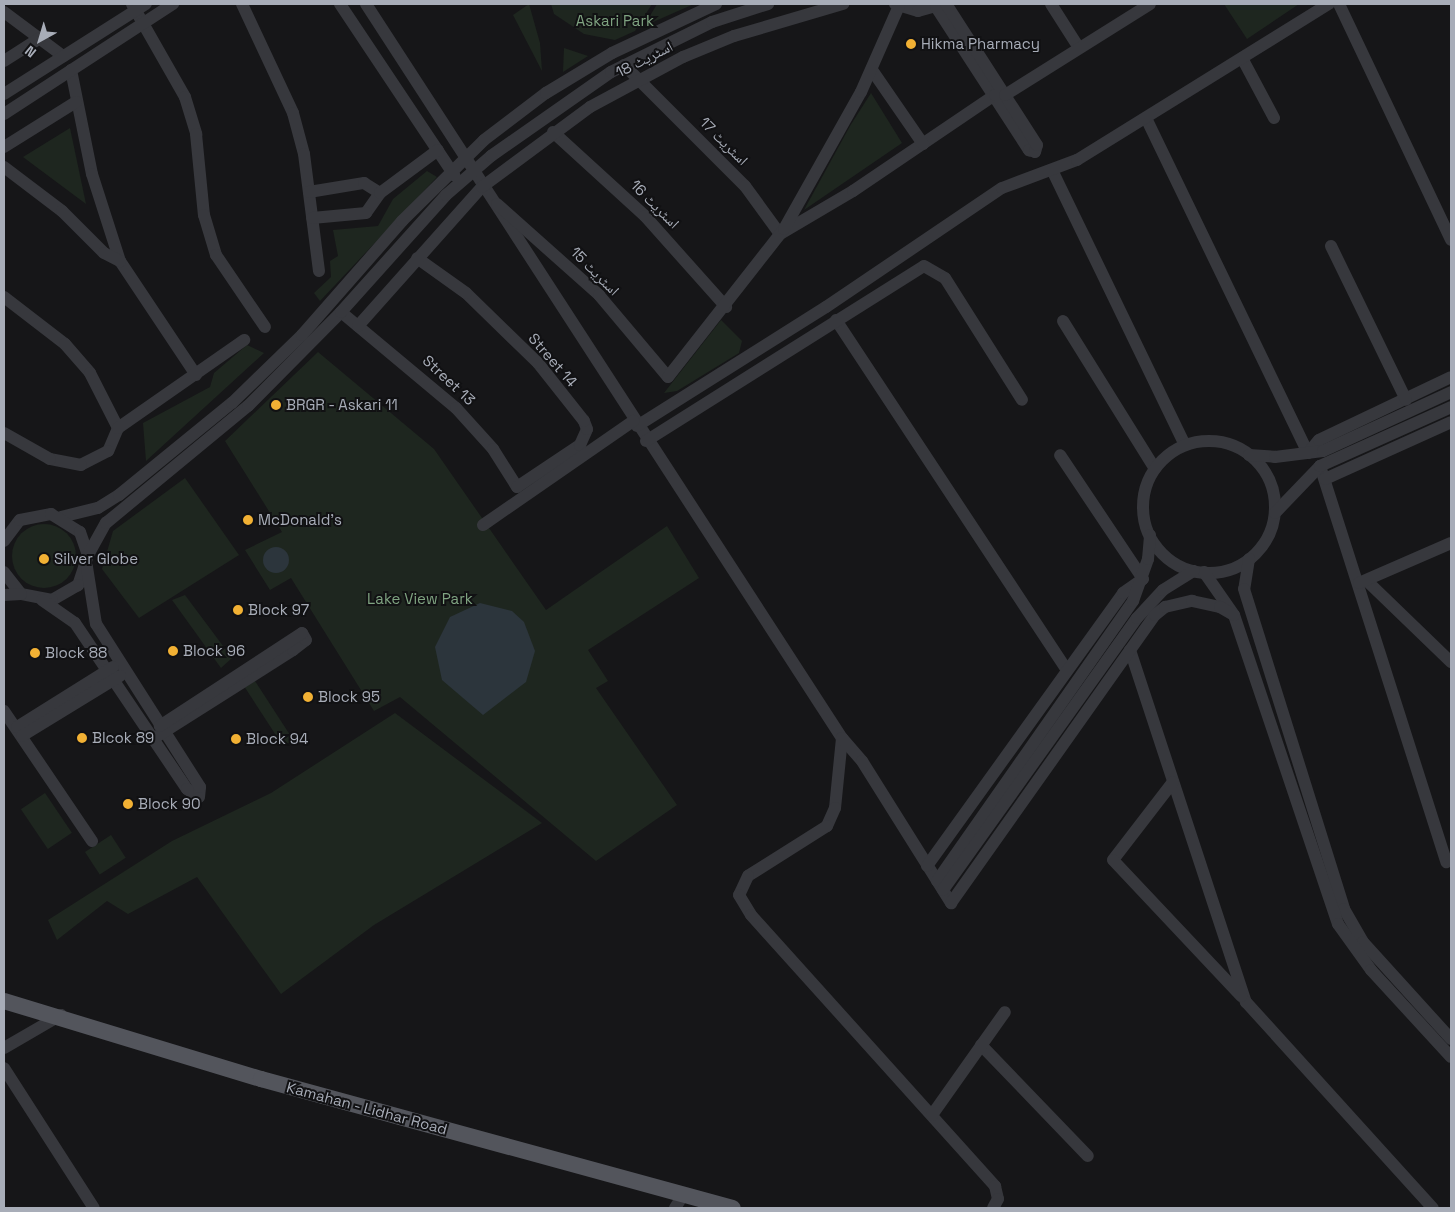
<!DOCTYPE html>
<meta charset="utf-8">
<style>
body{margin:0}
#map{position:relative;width:1455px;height:1212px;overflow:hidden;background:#161618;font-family:"Space Grotesk","Noto Naskh Arabic",sans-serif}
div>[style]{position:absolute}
.green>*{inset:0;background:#1e261f;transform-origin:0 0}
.round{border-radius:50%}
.water>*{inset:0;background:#2c353c}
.minor>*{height:12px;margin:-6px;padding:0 6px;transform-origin:6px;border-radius:6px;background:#37383d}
.minor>.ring{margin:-6px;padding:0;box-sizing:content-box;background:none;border:12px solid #37383d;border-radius:50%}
.major>*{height:16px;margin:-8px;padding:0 8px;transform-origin:8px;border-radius:8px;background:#53555c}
.dots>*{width:14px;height:14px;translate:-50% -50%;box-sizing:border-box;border:2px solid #111113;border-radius:50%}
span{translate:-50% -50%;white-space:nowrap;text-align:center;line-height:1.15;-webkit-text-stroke:4px #111113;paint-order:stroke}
.park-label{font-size:15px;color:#7fa381}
.poi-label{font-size:15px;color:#a8adb8}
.left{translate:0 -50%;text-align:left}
.street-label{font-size:15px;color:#a8adb8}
.frame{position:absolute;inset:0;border:5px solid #a8adb8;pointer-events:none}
.north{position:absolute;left:15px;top:15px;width:50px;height:50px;-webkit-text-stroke:4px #111113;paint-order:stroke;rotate:219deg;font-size:14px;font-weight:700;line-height:20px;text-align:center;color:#a8adb8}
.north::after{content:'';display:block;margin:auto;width:18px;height:22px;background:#a8adb8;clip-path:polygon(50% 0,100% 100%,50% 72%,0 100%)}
</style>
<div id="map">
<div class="green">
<i style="clip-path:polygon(529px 4px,540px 43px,542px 71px,513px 15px)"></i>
<i style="clip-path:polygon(551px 4px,652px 4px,635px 31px,615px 40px,584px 34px,554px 14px)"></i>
<i style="clip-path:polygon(657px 4px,694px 4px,644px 26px)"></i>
<i style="clip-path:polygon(1224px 4px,1299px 4px,1247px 39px)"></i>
<i style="clip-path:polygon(564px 48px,588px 56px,563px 72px)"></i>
<i style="clip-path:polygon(871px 93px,902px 143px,804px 210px,850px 126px)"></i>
<i style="clip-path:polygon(70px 128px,86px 204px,23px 157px)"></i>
<i style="clip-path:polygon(427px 171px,437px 177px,320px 301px,314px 293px,331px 277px,330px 261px,338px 256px,333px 230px,378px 226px,393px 199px)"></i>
<i style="clip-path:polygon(721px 320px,742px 341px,739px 353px,677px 391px,664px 393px)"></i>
<i style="clip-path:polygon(247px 345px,264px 353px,146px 461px,143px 423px,210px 387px,214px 373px)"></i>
<i style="clip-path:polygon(318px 352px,434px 449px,546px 610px,667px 526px,699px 578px,588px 650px,608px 681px,596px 688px,677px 805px,596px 861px,400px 697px,374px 711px,291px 578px,270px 590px,245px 550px,282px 532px,225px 441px)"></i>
<i style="clip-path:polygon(185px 478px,239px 555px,139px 618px,102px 569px,113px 531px)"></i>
<i class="round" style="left:12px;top:524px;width:64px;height:64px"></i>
<i style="clip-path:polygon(185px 595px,232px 658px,221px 668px,172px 600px)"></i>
<i style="left:255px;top:681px;width:70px;height:12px;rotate:57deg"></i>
<i style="clip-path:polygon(395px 713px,542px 823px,374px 925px,281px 994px,197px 877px,128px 914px,107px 901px,57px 940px,48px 920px,172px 841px,271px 793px)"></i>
<i style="left:45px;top:793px;width:48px;height:29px;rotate:56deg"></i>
<i style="left:111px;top:835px;width:27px;height:31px;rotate:57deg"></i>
</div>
<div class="water">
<i class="round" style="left:263px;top:547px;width:26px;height:26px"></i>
<i style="clip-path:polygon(480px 603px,512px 611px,524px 622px,535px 651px,526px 682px,483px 715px,442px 680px,435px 647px,450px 617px)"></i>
</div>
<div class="minor">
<i style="left:132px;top:4px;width:107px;rotate:60.3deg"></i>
<i style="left:185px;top:97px;width:39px;rotate:73deg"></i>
<i style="left:196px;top:134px;width:81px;rotate:84.4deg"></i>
<i style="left:204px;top:215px;width:42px;rotate:73.3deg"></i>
<i style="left:216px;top:255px;width:87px;rotate:55.8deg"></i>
<i style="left:242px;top:4px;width:120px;rotate:64.9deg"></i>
<i style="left:293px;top:113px;width:42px;rotate:75deg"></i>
<i style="left:304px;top:154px;width:118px;rotate:82.7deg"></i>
<i style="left:340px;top:4px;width:206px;rotate:56.3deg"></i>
<i style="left:366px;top:4px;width:875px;rotate:57.04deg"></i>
<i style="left:842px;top:738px;width:70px;rotate:95.7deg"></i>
<i style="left:835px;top:808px;width:20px;rotate:114deg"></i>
<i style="left:827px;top:826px;width:93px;rotate:147.7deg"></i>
<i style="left:748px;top:876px;width:21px;rotate:115deg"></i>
<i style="left:739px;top:895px;width:23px;rotate:59deg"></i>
<i style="left:751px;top:915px;width:365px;rotate:48deg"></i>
<i style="left:995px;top:1186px;width:13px;rotate:77deg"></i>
<i style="left:998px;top:1199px;width:10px;rotate:119deg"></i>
<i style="left:895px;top:4px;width:24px;rotate:17deg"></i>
<i style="left:918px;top:11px;width:25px;rotate:-16deg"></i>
<i style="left:1051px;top:4px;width:52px;rotate:57.5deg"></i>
<i style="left:1339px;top:4px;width:261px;rotate:64.6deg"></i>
<i style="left:936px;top:7px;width:171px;rotate:57deg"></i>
<i style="left:1029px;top:150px;width:6px;rotate:18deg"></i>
<i style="left:1035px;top:152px;width:7px;rotate:-74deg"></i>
<i style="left:1037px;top:145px;width:168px;rotate:-122.8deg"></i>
<i style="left:4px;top:12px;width:74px;rotate:36.7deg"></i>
<i style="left:1242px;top:58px;width:68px;rotate:61.9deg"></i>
<i style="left:4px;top:61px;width:43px;rotate:-32.6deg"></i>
<i style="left:624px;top:65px;width:171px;rotate:45deg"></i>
<i style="left:745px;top:186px;width:59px;rotate:53.9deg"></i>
<i style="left:780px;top:234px;width:85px;rotate:-30.5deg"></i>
<i style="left:853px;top:191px;width:171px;rotate:-34.1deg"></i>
<i style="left:995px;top:95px;width:10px"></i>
<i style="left:1005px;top:95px;width:171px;rotate:-32.1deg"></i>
<i style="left:71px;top:70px;width:106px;rotate:78.6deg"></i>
<i style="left:92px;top:174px;width:91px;rotate:72.2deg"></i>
<i style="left:120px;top:261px;width:137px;rotate:56.3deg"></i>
<i style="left:872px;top:70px;width:90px;rotate:55.4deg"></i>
<i style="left:4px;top:94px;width:168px;rotate:-32.4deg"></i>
<i style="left:4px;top:114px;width:202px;rotate:-33.1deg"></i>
<i style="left:1146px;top:118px;width:372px;rotate:64.2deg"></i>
<i style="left:1308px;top:453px;width:17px;rotate:-50deg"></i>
<i style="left:1319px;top:440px;width:146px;rotate:-25.5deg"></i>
<i style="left:553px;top:132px;width:125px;rotate:42.4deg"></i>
<i style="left:645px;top:216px;width:122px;rotate:48.3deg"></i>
<i style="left:4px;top:147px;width:85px;rotate:-32deg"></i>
<i style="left:4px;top:167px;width:73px;rotate:37.2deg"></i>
<i style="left:62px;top:211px;width:59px;rotate:45deg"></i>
<i style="left:104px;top:253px;width:18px;rotate:27deg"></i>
<i style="left:1053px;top:172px;width:303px;rotate:64.2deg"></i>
<i style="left:309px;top:192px;width:56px;rotate:-9.3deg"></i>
<i style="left:364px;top:183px;width:19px;rotate:32deg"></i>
<i style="left:380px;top:193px;width:24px;rotate:125deg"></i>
<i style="left:366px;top:213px;width:54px;rotate:174.7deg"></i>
<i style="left:380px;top:193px;width:72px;rotate:-36.6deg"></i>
<i style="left:497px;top:204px;width:137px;rotate:41.7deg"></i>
<i style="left:599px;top:295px;width:107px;rotate:49.9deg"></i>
<i style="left:668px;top:377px;width:188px;rotate:-51.9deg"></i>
<i style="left:784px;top:229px;width:157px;rotate:-60.7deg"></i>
<i style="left:861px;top:92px;width:94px;rotate:-66.2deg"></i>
<i style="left:1331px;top:246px;width:171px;rotate:64deg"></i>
<i style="left:4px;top:297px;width:77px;rotate:37.6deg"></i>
<i style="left:65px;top:344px;width:38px;rotate:49deg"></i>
<i style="left:90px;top:373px;width:62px;rotate:63deg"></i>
<i style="left:118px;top:428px;width:25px;rotate:113deg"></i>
<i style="left:108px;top:451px;width:30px;rotate:153deg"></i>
<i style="left:81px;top:465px;width:32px;rotate:-169deg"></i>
<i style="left:50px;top:459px;width:53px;rotate:-150.5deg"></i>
<i style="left:341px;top:312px;width:150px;rotate:39.9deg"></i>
<i style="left:456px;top:408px;width:55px;rotate:47.9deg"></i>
<i style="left:493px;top:449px;width:45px;rotate:57.7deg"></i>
<i style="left:517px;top:487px;width:76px;rotate:-33.7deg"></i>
<i style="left:580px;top:445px;width:17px;rotate:-66deg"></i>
<i style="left:587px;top:429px;width:9px;rotate:-111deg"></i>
<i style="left:584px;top:421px;width:74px;rotate:-128.4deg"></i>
<i style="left:538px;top:363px;width:100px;rotate:-135.8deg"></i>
<i style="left:466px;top:293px;width:60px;rotate:-144.5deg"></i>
<i style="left:836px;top:320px;width:419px;rotate:56.6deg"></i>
<i style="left:1063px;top:321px;width:174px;rotate:58.1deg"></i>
<i style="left:358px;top:326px;width:186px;rotate:-48.3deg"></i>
<i style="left:482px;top:187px;width:134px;rotate:-36.5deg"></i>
<i style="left:590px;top:107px;width:106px;rotate:-28.3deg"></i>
<i style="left:683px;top:57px;width:55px;rotate:-22.4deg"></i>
<i style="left:734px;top:36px;width:114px;rotate:-16.4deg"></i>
<i style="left:637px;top:426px;width:223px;rotate:-32.2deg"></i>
<i style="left:826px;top:307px;width:212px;rotate:-34.1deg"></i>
<i style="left:1002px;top:188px;width:80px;rotate:-20.5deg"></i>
<i style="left:1077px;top:160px;width:296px;rotate:-31.8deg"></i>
<i style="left:118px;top:428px;width:154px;rotate:-34.9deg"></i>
<i style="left:646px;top:441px;width:328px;rotate:-32.2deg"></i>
<i style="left:924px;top:266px;width:24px;rotate:30deg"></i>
<i style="left:945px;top:278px;width:144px;rotate:57.7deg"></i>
<i class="ring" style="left:1143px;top:441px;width:120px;height:120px"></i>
<i style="left:1249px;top:455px;width:26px;rotate:4deg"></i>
<i style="left:1275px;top:457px;width:48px;rotate:-7.1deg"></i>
<i style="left:1323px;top:451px;width:141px;rotate:-24.7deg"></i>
<i style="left:1320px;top:466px;width:416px;rotate:72.3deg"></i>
<i style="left:1325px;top:479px;width:138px;rotate:-24.3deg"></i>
<i style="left:1275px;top:513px;width:65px;rotate:-46.2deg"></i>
<i style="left:1320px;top:466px;width:144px;rotate:-24.2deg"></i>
<i style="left:61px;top:517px;width:38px;rotate:-14deg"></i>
<i style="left:98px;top:508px;width:25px;rotate:-32deg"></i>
<i style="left:119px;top:495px;width:146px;rotate:-39.2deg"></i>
<i style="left:232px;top:403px;width:98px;rotate:-44.2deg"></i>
<i style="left:302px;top:335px;width:152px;rotate:-48.7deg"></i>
<i style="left:402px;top:221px;width:115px;rotate:-44.6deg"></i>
<i style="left:484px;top:140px;width:78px;rotate:-37.2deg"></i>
<i style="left:546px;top:93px;width:77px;rotate:-31.2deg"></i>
<i style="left:612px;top:53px;width:115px;rotate:-25.2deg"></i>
<i style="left:483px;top:525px;width:183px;rotate:-34.7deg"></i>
<i style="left:4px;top:541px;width:26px;rotate:-53deg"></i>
<i style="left:20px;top:520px;width:32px;rotate:-11deg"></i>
<i style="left:51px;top:514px;width:34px;rotate:32deg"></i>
<i style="left:80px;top:532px;width:24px;rotate:71deg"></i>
<i style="left:88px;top:555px;width:32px;rotate:108deg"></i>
<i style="left:78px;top:585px;width:30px;rotate:150deg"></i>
<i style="left:52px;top:600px;width:32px;rotate:-169deg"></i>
<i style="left:21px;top:594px;width:28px;rotate:-128deg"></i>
<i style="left:88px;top:555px;width:37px;rotate:-61deg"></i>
<i style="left:106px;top:523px;width:184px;rotate:-39.5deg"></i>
<i style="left:248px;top:406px;width:132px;rotate:-45.3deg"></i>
<i style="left:341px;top:312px;width:157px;rotate:-48.1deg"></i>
<i style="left:446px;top:195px;width:60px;rotate:-40.9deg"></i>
<i style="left:491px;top:156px;width:146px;rotate:-35deg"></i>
<i style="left:611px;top:72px;width:113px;rotate:-26.3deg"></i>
<i style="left:712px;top:22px;width:59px;rotate:-17.8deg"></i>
<i style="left:1249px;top:559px;width:30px;rotate:99deg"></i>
<i style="left:1244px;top:589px;width:335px;rotate:72.6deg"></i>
<i style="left:1344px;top:909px;width:38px;rotate:60deg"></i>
<i style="left:1363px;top:942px;width:131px;rotate:47.8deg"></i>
<i style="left:1204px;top:572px;width:52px;rotate:55.1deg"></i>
<i style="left:1234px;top:615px;width:326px;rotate:71.4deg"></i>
<i style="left:1338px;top:924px;width:57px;rotate:54.3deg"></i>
<i style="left:1371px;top:970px;width:118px;rotate:47.4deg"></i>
<i style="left:1367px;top:581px;width:117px;rotate:44deg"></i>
<i style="left:1359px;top:583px;width:100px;rotate:-23.5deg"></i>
<i style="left:4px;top:595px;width:17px;rotate:-3deg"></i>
<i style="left:42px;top:600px;width:40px;rotate:34.9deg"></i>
<i style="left:75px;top:623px;width:200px;rotate:56deg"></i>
<i style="left:187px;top:789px;width:14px;rotate:34deg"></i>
<i style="left:199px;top:797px;width:10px;rotate:-84deg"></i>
<i style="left:200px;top:787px;width:193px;rotate:-122.5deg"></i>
<i style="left:96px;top:624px;width:58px;rotate:-99deg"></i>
<i style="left:1130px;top:650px;width:371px;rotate:71.8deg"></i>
<i style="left:1246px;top:1002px;width:278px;rotate:47.8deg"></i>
<i style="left:4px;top:711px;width:157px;rotate:55.9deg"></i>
<i style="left:17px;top:727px;width:113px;rotate:-32deg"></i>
<i style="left:22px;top:736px;width:115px;rotate:-31.5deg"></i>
<i style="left:156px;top:737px;width:162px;rotate:-32.4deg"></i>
<i style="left:293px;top:650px;width:16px;rotate:-38deg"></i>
<i style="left:306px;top:640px;width:8px;rotate:-120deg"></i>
<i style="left:302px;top:633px;width:170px;rotate:146.8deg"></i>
<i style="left:842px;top:738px;width:30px;rotate:49deg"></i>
<i style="left:862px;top:761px;width:168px;rotate:57.9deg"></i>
<i style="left:951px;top:903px;width:353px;rotate:-54.7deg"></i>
<i style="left:1155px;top:615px;width:13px;rotate:-39deg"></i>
<i style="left:1165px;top:607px;width:28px;rotate:-13deg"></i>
<i style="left:1192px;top:601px;width:29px;rotate:12deg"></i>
<i style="left:1220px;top:607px;width:16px;rotate:30deg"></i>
<i style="left:1173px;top:782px;width:98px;rotate:127.6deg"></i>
<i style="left:1113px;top:860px;width:187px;rotate:46.7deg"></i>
<i style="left:927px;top:866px;width:336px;rotate:-54.3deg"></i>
<i style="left:1123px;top:593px;width:24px;rotate:-35deg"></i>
<i style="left:1143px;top:579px;width:149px;rotate:-123.8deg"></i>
<i style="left:937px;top:881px;width:342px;rotate:-55deg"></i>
<i style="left:1133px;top:601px;width:45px;rotate:-70.3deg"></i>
<i style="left:1148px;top:559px;width:24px;rotate:-85deg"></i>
<i style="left:943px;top:890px;width:334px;rotate:-54.5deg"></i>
<i style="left:1137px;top:618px;width:38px;rotate:-47deg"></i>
<i style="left:1163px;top:590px;width:36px;rotate:-32deg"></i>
<i style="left:981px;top:1045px;width:154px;rotate:46.1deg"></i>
<i style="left:4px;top:1048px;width:66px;rotate:-30.1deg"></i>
<i style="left:4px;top:1068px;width:166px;rotate:57.3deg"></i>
<i style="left:932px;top:1115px;width:126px;rotate:-54.7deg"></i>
<i style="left:675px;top:1208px;width:15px;rotate:-58deg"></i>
</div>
<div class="major">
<i style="left:4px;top:1001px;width:269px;rotate:16.9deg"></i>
<i style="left:261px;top:1079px;width:489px;rotate:15.3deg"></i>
</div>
<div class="dots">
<i style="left:911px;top:44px;background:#f2b134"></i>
<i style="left:276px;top:405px;background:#f2b134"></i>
<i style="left:248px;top:520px;background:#f2b134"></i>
<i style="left:44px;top:559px;background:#f2b134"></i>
<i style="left:238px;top:610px;background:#f2b134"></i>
<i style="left:173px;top:651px;background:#f2b134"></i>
<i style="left:35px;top:653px;background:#f2b134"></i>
<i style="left:308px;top:697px;background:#f2b134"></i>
<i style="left:82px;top:738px;background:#f2b134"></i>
<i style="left:236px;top:739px;background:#f2b134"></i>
<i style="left:128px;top:804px;background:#f2b134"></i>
</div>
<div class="park-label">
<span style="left:615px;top:21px">Askari Park</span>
<span style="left:420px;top:599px">Lake View Park</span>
</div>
<div class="poi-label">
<span class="left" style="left:921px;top:44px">Hikma Pharmacy</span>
<span class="left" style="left:286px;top:405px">BRGR - Askari 11</span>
<span class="left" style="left:258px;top:520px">McDonald's</span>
<span class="left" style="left:54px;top:559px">Silver Globe</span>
<span class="left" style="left:248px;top:610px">Block 97</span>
<span class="left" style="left:183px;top:651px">Block 96</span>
<span class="left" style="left:45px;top:653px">Block 88</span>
<span class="left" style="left:318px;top:697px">Block 95</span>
<span class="left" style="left:92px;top:738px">Blcok 89</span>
<span class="left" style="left:246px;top:739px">Block 94</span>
<span class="left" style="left:138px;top:804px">Block 90</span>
</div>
<div class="street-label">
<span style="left:644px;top:59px;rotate:-27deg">اسٹریٹ 18</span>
<span style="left:724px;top:141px;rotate:45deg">اسٹریٹ 17</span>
<span style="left:655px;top:204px;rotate:45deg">اسٹریٹ 16</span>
<span style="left:595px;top:271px;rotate:45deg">اسٹریٹ 15</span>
<span style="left:553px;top:360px;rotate:49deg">Street 14</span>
<span style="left:449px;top:380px;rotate:43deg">Street 13</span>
<span style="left:367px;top:1108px;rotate:15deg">Kamahan - Lidhar Road</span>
</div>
<div class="frame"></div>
<div class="north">N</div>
</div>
